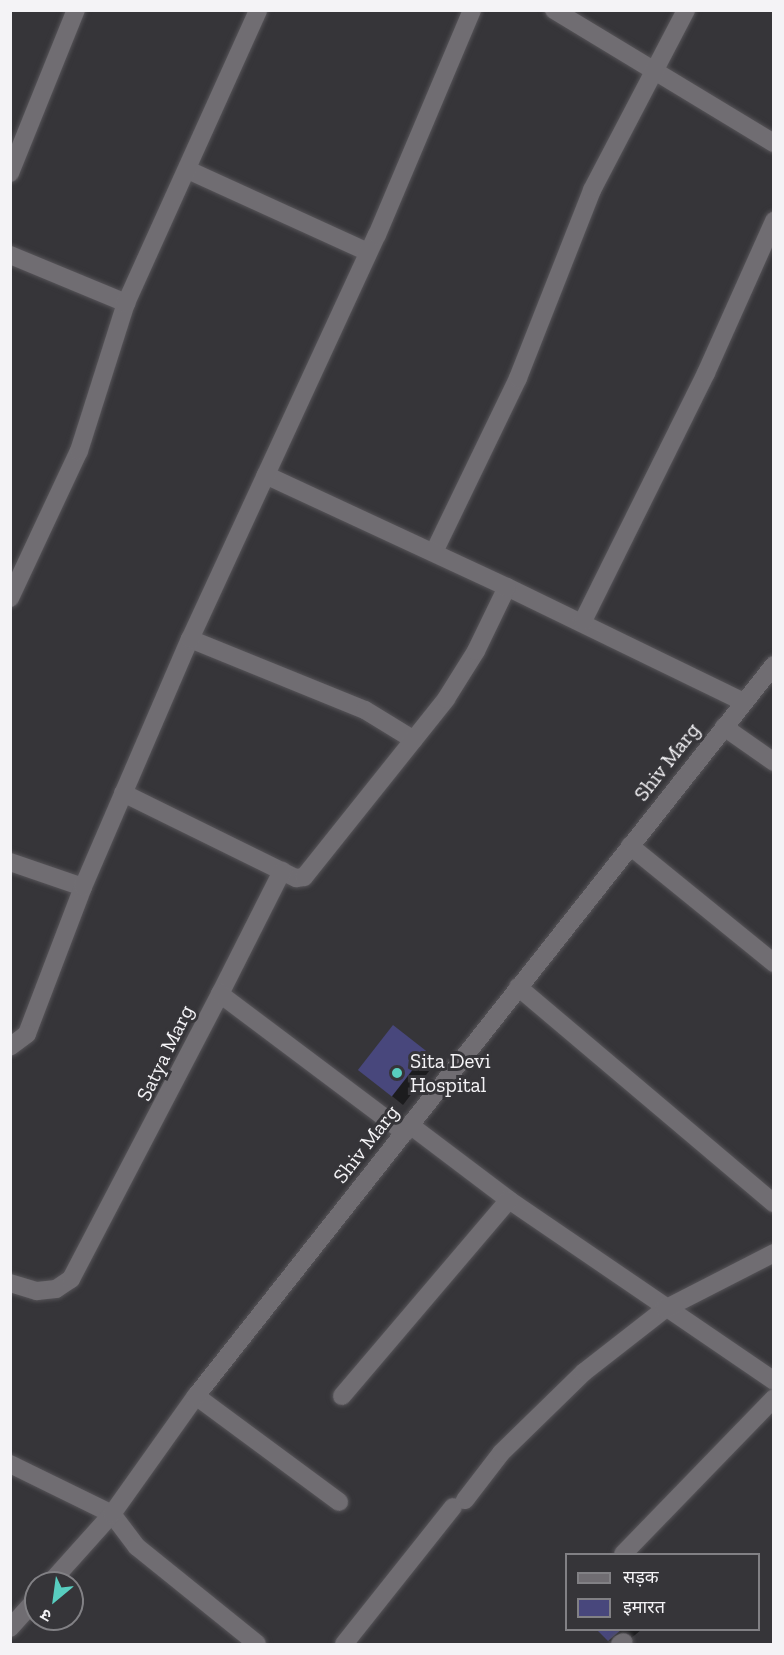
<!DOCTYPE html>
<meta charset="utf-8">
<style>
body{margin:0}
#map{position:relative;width:784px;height:1655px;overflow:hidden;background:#363539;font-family:"Zilla Slab","Noto Sans Devanagari",serif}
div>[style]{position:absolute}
.shadow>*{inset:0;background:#0007}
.building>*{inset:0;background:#48477c;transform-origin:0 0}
.roads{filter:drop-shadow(0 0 2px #565458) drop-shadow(0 0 2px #565458)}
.minor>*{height:18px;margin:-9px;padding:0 9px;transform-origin:9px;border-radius:9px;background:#706d72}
.dots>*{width:16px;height:16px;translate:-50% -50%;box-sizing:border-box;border:3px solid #363539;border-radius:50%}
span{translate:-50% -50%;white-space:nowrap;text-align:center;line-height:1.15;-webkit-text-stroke:6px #363539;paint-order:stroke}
.street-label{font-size:21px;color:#f4f3f6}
.poi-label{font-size:21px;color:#f4f3f6}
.left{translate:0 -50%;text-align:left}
.frame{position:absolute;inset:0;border:12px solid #f4f3f6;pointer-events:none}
.legend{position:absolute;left:565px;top:1553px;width:195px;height:78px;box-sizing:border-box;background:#363539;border:2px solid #828185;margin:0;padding:8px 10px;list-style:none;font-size:18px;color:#f4f3f6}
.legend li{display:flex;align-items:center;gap:12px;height:30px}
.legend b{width:30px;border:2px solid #828185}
.north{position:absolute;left:24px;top:1571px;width:60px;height:60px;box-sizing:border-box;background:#363539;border:2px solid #828185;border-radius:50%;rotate:209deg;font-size:16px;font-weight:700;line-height:24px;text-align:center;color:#f4f3f6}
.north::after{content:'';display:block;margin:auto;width:21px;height:27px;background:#58cec0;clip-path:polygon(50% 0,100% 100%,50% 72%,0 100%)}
</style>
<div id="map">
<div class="shadow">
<i style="clip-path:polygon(426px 1053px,436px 1062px,403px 1105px,360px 1070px)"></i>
<i style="clip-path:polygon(599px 1630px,641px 1630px,624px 1644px,613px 1644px)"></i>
</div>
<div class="building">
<i style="left:393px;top:1025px;width:43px;height:57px;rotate:38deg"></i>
<i style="clip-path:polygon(597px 1630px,621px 1630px,608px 1641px)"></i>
</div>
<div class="roads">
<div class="minor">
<i style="left:554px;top:10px;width:257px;rotate:31.2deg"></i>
<i style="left:188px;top:170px;width:198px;rotate:24.5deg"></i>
<i style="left:10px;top:173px;width:176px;rotate:-68deg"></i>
<i style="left:10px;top:255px;width:126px;rotate:22.5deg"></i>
<i style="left:434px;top:552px;width:193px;rotate:-64.2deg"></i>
<i style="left:518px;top:378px;width:202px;rotate:-68.5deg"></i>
<i style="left:592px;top:190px;width:203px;rotate:-62.4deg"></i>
<i style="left:507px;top:587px;width:263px;rotate:25.9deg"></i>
<i style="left:10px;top:598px;width:162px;rotate:-64.9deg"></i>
<i style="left:79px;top:451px;width:155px;rotate:-72.4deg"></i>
<i style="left:126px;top:303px;width:321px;rotate:-65.7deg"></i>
<i style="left:583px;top:621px;width:277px;rotate:-63.6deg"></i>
<i style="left:706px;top:373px;width:167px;rotate:-65.9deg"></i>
<i style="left:190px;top:639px;width:189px;rotate:22.1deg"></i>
<i style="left:365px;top:710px;width:57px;rotate:31.5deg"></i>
<i style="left:724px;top:727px;width:61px;rotate:35deg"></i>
<i style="left:123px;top:793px;width:193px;rotate:26.2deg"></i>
<i style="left:296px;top:878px;width:8px;rotate:-7deg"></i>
<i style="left:304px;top:877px;width:228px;rotate:-51.4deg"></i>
<i style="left:446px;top:699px;width:57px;rotate:-58deg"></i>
<i style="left:476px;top:651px;width:71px;rotate:-64.2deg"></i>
<i style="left:507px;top:587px;width:266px;rotate:-155.1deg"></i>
<i style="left:630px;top:846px;width:186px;rotate:39.1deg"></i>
<i style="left:10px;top:862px;width:77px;rotate:18.9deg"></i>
<i style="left:83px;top:887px;width:157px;rotate:110.9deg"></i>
<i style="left:27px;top:1034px;width:21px;rotate:143deg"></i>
<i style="left:83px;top:887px;width:270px;rotate:-66.7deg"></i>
<i style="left:190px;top:639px;width:445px;rotate:-65.2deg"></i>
<i style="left:377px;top:235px;width:244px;rotate:-67.1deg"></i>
<i style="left:518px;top:987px;width:335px;rotate:40.2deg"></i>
<i style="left:220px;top:994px;width:138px;rotate:-63.2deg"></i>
<i style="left:410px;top:1125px;width:124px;rotate:37.1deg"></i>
<i style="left:509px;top:1200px;width:321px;rotate:34.3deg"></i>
<i style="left:10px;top:1283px;width:28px;rotate:17deg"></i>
<i style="left:37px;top:1291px;width:19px;rotate:-6deg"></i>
<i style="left:56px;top:1289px;width:18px;rotate:-34deg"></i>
<i style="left:71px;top:1279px;width:322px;rotate:-62.4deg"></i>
<i style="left:220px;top:994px;width:231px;rotate:36.9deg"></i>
<i style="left:196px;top:1396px;width:178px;rotate:36.5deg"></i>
<i style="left:342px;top:1396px;width:257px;rotate:-49.6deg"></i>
<i style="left:10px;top:1464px;width:114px;rotate:26.1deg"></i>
<i style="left:112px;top:1514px;width:41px;rotate:52.9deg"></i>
<i style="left:137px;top:1547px;width:154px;rotate:38.9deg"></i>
<i style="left:465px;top:1500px;width:59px;rotate:-52.5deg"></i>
<i style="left:501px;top:1453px;width:116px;rotate:-44.3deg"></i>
<i style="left:584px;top:1372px;width:103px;rotate:-37.9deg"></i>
<i style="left:665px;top:1309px;width:123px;rotate:-27.2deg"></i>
<i style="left:623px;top:1554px;width:217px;rotate:-45.9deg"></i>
<i style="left:50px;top:1583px;width:93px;rotate:-48.1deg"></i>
<i style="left:112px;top:1514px;width:145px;rotate:-54.6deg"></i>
<i style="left:196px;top:1396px;width:932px;rotate:-51.67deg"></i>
<i style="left:10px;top:1628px;width:39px;rotate:-48deg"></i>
<i style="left:344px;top:1644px;width:175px;rotate:-51.5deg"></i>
<i style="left:620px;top:1644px;width:4px;rotate:-27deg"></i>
</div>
</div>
<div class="dots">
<i style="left:397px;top:1073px;background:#58cec0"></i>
</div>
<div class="street-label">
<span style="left:667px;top:762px;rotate:-52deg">Shiv Marg</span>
<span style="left:165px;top:1053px;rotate:-64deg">Satya Marg</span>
<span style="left:366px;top:1144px;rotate:-52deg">Shiv Marg</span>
</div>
<div class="poi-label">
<span class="left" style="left:410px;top:1073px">Sita Devi<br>Hospital</span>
</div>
<div class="frame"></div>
<ul class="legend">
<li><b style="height:8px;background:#706d72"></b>सड़क</li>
<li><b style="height:16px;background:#48477c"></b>इमारत</li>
</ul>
<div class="north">उ</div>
</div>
